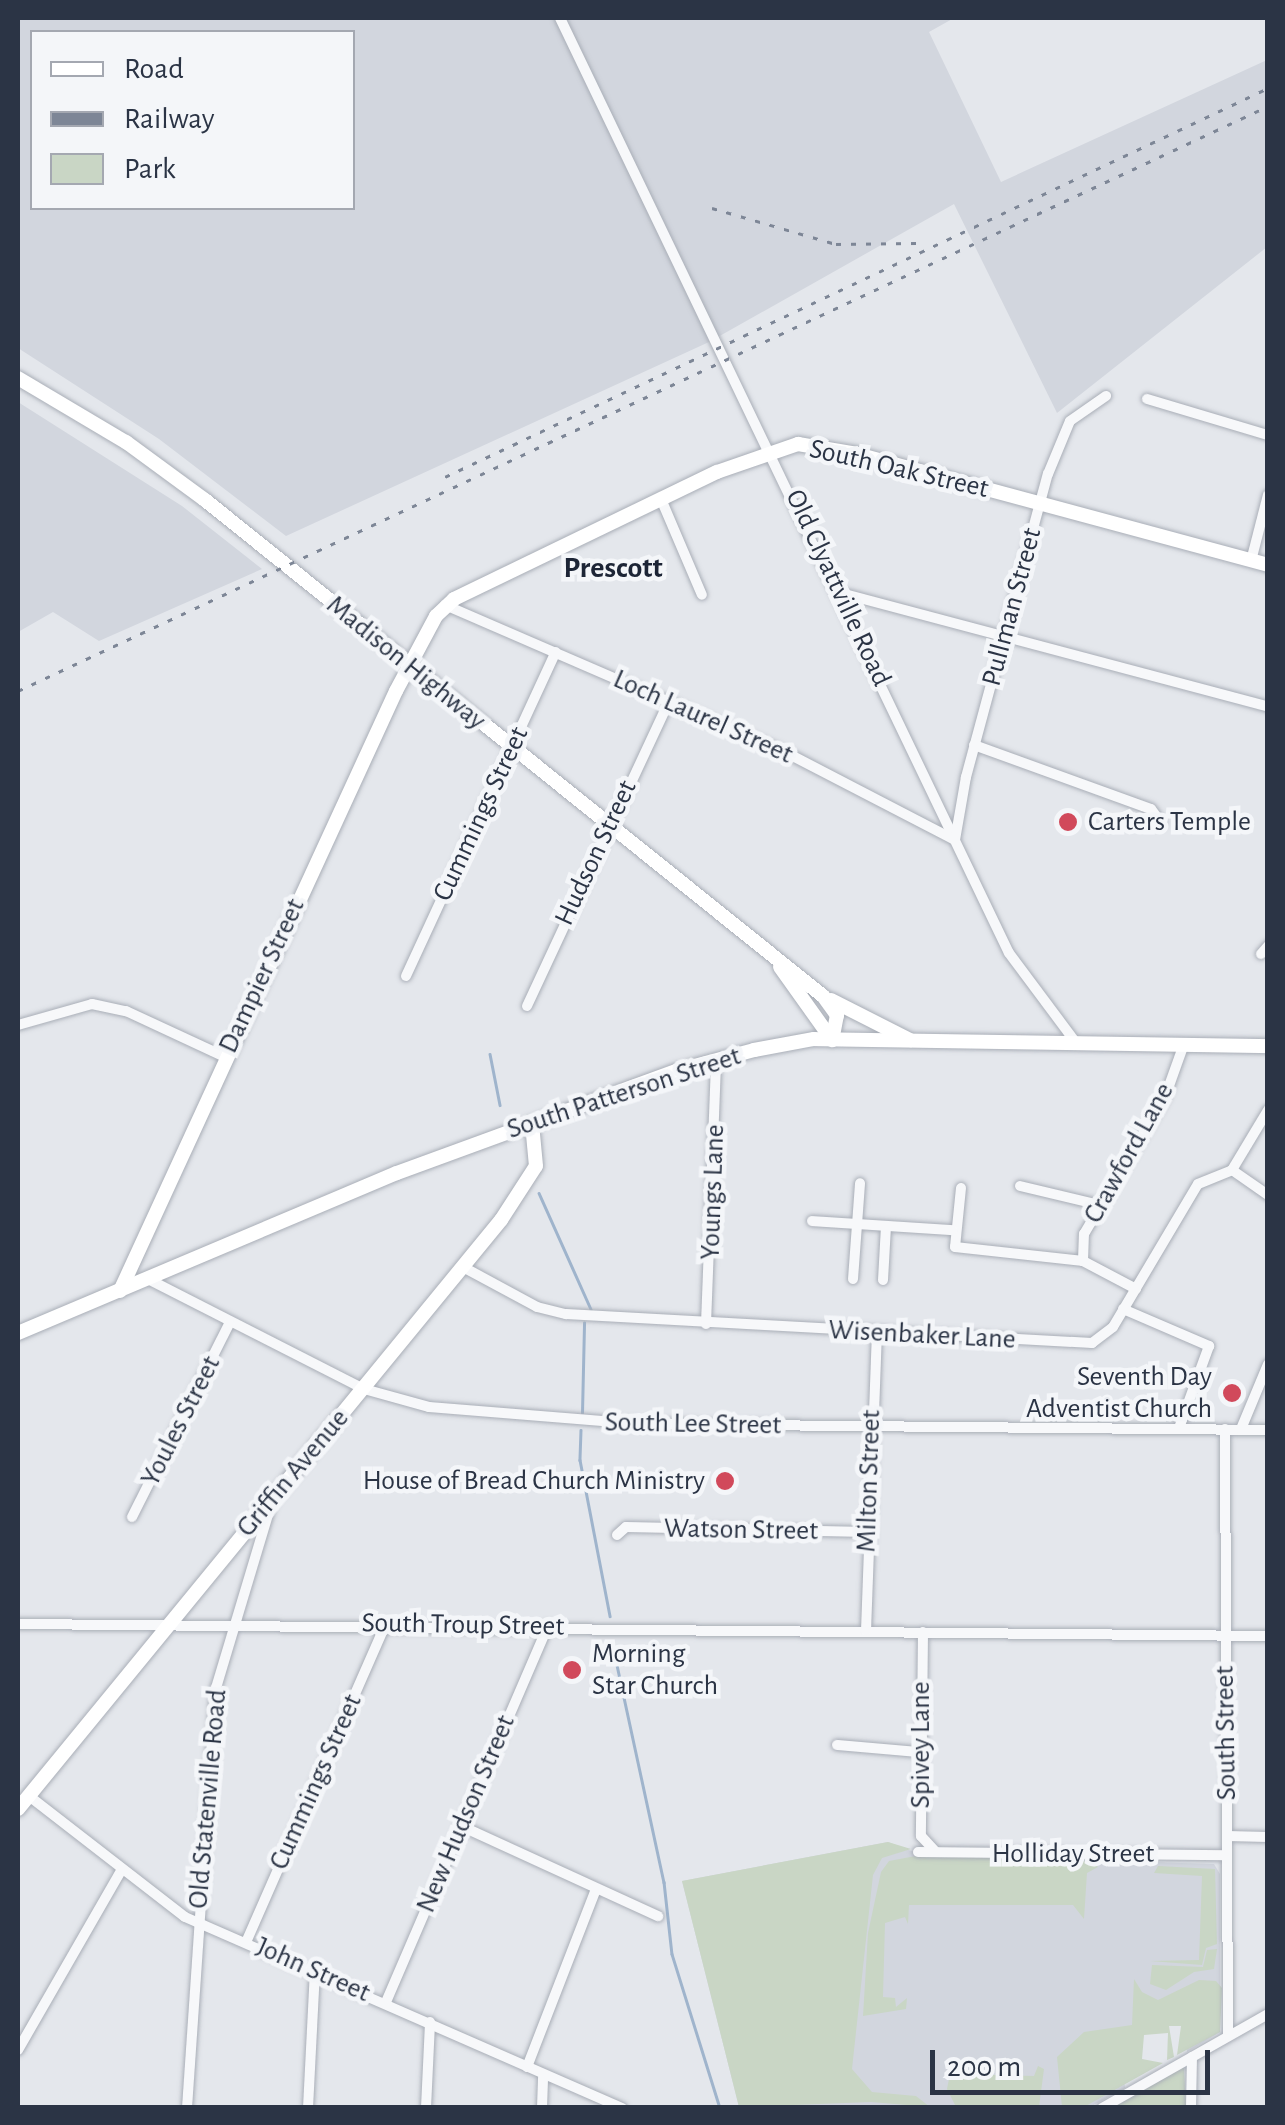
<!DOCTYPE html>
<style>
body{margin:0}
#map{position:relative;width:1285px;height:2125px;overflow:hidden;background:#e4e7ec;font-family:"Alegreya Sans",sans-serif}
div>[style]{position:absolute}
.built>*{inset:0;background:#d2d6de}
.green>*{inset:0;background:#c9d6c5}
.stream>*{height:2.5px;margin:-1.25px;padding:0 1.25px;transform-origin:1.25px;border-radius:1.25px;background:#9fb4cc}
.roads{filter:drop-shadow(0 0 2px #a9aeb7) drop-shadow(0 0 2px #a9aeb7)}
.minor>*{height:10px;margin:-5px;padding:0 5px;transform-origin:5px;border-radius:5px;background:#f7f8fa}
.major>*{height:14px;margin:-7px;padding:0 7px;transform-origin:7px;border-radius:7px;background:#fff}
.rail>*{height:2.5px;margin-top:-1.25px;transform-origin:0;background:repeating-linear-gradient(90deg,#7d8696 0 5px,transparent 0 15px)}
.dots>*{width:28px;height:28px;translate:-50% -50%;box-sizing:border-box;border:5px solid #f4f6f9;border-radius:50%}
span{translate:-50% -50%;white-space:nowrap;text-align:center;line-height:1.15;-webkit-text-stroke:9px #f4f6f9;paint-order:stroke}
.street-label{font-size:28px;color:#2b3445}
.poi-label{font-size:28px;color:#2b3445}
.left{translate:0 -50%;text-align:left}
.right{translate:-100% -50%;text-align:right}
.neighbourhood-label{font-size:30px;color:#1d2536;font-weight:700}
.frame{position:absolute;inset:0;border:20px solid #2b3445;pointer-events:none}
.legend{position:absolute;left:30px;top:30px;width:325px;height:180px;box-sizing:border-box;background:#f4f6f9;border:2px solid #a4a8b1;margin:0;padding:12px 18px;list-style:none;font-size:30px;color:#2b3445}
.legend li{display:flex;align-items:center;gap:20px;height:50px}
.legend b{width:50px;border:2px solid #a4a8b1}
.scale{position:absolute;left:930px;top:2050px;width:280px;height:45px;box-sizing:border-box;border:5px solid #2b3445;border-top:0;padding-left:12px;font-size:30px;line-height:35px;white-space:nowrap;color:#2b3445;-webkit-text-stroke:8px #f4f6f9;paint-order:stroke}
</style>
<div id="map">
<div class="built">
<i style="clip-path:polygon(evenodd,18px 18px,954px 18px,929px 32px,1001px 182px,1267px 60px,1267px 247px,1057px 413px,954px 204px,709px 342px,286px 536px,159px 439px,18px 348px,18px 18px,32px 32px,352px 32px,352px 208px,32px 208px,32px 32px)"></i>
<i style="clip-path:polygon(18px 402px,182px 506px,262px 569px,99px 641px,53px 612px,18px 632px)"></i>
<i style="clip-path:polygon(888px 1842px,922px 1855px,1214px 1864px,1220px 1874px,1220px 2032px,1187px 2052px,1185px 2003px,1121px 2036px,1125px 2088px,1090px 2107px,739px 2107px,682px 1881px)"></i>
</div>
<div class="green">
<i style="clip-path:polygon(888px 1842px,911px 1849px,882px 1858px,873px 1875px,852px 2069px,872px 2092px,916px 2096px,930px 2107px,871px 2102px,739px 2107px,682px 1881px)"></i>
<i style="clip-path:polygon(921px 1855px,1092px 1861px,1098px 1867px,1087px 1873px,1084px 1919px,1073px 1905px,909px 1905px,908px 1924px,905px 1917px,885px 1923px,883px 1997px,895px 1998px,896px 2007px,907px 1998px,906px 2009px,863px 2016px,868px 1933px,881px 1872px,889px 1861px)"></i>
<i style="clip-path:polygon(1158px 1866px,1215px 1869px,1217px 1944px,1206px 1948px,1202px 1965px,1150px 1961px,1199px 1960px,1202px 1876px,1154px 1873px)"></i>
<i style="clip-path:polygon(1217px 1949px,1214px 1969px,1194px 1972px,1166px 1990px,1150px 1984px,1152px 1965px,1203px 1967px,1207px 1950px)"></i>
<i style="clip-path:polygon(1134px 1979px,1142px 1992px,1158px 2000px,1199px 1980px,1216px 1981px,1222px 1988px,1220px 2032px,1177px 2055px,1181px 2026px,1169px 2026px,1174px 2057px,1167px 2060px,1168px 2033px,1144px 2035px,1142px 2059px,1163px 2063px,1084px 2107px,1062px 2107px,1057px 2057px,1084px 2032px,1132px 2025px)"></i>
<i style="clip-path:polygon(1038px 2066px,1044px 2069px,1039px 2107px,956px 2107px,947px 2089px,950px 2074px,1034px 2076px)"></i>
<i style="clip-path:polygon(1184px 2067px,1186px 2107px,1111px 2108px)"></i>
</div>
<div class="stream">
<i style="left:490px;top:1054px;width:52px;rotate:78.9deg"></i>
<i style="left:539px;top:1193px;width:127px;rotate:65.9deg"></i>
<i style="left:582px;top:1413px;width:90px;rotate:-88.7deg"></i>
<i style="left:581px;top:1430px;width:30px;rotate:92deg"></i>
<i style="left:580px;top:1460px;width:159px;rotate:79.1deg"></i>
<i style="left:612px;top:1642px;width:246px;rotate:77.8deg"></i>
<i style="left:664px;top:1882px;width:72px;rotate:83.7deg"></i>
<i style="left:672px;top:1954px;width:161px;rotate:72.7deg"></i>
</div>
<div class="roads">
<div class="minor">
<i style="left:560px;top:18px;width:1037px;rotate:64.35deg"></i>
<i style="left:1009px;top:953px;width:112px;rotate:53.3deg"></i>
<i style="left:1147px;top:399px;width:126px;rotate:16.6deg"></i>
<i style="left:661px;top:499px;width:104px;rotate:66.9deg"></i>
<i style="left:1251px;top:561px;width:68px;rotate:-75.6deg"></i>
<i style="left:841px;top:593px;width:442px;rotate:14.9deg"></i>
<i style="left:445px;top:605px;width:370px;rotate:23.4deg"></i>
<i style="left:785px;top:752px;width:191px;rotate:27.4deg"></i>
<i style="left:955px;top:840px;width:64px;rotate:-80.1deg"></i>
<i style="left:966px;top:777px;width:314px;rotate:-74.9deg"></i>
<i style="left:1048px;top:474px;width:57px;rotate:-67.5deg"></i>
<i style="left:1070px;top:421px;width:44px;rotate:-34.8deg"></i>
<i style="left:974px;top:745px;width:188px;rotate:19.9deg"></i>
<i style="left:1151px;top:809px;width:17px;rotate:54deg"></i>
<i style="left:1261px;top:954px;width:11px;rotate:-49deg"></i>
<i style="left:406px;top:976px;width:357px;rotate:-65.2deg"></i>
<i style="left:527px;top:1006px;width:336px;rotate:-65deg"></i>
<i style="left:18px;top:1025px;width:77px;rotate:-15.8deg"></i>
<i style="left:92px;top:1004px;width:35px;rotate:12deg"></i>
<i style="left:126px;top:1011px;width:109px;rotate:24.9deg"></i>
<i style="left:1232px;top:1170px;width:44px;rotate:34.8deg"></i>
<i style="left:1020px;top:1186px;width:82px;rotate:13.4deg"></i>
<i style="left:961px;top:1188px;width:59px;rotate:95.8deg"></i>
<i style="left:955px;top:1247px;width:129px;rotate:6.2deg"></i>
<i style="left:1083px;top:1261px;width:60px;rotate:27.8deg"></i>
<i style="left:812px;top:1221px;width:141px;rotate:3.7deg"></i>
<i style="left:1083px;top:1261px;width:27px;rotate:-88deg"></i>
<i style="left:1084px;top:1234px;width:159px;rotate:-59.4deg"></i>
<i style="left:1165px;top:1097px;width:56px;rotate:-70.3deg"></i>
<i style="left:463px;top:1267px;width:84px;rotate:28.4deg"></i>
<i style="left:537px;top:1307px;width:30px;rotate:14deg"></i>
<i style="left:566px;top:1314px;width:527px;rotate:3.16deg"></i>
<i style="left:1092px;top:1343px;width:26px;rotate:-37deg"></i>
<i style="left:1113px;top:1327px;width:166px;rotate:-59.3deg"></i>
<i style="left:1198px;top:1184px;width:37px;rotate:-22deg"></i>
<i style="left:1232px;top:1170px;width:70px;rotate:-59deg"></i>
<i style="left:148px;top:1279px;width:242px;rotate:27deg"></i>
<i style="left:364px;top:1389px;width:67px;rotate:15.5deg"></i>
<i style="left:429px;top:1407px;width:214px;rotate:4.6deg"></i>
<i style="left:642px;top:1424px;width:626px;rotate:0.55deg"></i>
<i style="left:853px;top:1279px;width:96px;rotate:-85.8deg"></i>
<i style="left:883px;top:1280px;width:54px;rotate:-86.8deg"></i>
<i style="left:1123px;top:1309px;width:94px;rotate:23.3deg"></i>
<i style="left:1209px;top:1346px;width:87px;rotate:110.1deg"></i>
<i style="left:706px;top:1324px;width:264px;rotate:-87.8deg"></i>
<i style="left:1225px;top:1429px;width:607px;rotate:89.72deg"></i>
<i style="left:1241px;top:1429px;width:70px;rotate:-67.4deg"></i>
<i style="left:132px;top:1517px;width:216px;rotate:-63.3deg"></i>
<i style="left:617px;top:1535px;width:12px;rotate:-42deg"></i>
<i style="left:626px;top:1527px;width:242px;rotate:1.2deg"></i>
<i style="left:18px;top:1624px;width:1250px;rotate:0.55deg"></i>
<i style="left:866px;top:1631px;width:299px;rotate:-87.9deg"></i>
<i style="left:923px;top:1632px;width:204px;rotate:90.6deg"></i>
<i style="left:921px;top:1836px;width:22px;rotate:47deg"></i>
<i style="left:837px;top:1745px;width:82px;rotate:4.9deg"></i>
<i style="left:29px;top:1796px;width:197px;rotate:37.8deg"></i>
<i style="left:185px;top:1917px;width:477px;rotate:23.6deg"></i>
<i style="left:461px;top:1826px;width:217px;rotate:24.6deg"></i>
<i style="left:1227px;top:1836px;width:41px;rotate:1.4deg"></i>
<i style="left:918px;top:1852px;width:309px;rotate:0.6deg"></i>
<i style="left:247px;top:1940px;width:345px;rotate:-66.3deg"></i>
<i style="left:386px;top:2002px;width:409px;rotate:-66.7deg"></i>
<i style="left:18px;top:2050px;width:207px;rotate:-60.1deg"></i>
<i style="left:527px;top:2067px;width:191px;rotate:-68.8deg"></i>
<i style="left:187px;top:2108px;width:421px;rotate:-86.1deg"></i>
<i style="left:216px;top:1688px;width:191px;rotate:-73.3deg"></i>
<i style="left:308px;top:2108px;width:137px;rotate:-87.1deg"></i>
<i style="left:426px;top:2108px;width:86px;rotate:-87.3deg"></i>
<i style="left:542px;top:2108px;width:33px;rotate:-88deg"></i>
<i style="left:1102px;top:2108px;width:191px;rotate:-29.5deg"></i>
<i style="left:1191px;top:2108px;width:51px;rotate:-88.9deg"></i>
</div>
<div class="major">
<i style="left:18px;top:378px;width:126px;rotate:30.7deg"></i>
<i style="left:126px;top:442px;width:98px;rotate:36.3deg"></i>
<i style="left:205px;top:500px;width:792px;rotate:38.75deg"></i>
<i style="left:823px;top:996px;width:24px;rotate:54deg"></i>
<i style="left:837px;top:1015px;width:25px;rotate:101deg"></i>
<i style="left:780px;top:967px;width:90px;rotate:54.5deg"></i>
<i style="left:831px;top:1000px;width:89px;rotate:26.9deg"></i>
<i style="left:120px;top:1291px;width:660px;rotate:-65.3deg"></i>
<i style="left:396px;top:691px;width:85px;rotate:-61.9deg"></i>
<i style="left:436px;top:616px;width:25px;rotate:-43deg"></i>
<i style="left:454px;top:599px;width:292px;rotate:-25.8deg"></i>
<i style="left:717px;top:472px;width:86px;rotate:-19.1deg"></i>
<i style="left:798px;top:444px;width:60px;rotate:9.6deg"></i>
<i style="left:857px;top:454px;width:426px;rotate:15.1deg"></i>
<i style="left:18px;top:1333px;width:411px;rotate:-22.9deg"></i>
<i style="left:397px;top:1173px;width:297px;rotate:-20.1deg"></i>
<i style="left:676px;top:1071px;width:81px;rotate:-15.1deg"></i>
<i style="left:754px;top:1050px;width:61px;rotate:-10.4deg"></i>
<i style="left:814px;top:1039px;width:454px;rotate:0.9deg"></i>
<i style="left:18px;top:1809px;width:762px;rotate:-50.65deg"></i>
<i style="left:501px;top:1220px;width:64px;rotate:-57.1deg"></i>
<i style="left:536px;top:1166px;width:42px;rotate:-95.4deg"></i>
</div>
</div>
<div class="rail">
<i style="left:712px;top:208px;width:129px;rotate:16.2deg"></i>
<i style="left:836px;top:244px;width:80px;rotate:-0.7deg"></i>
<i style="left:445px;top:477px;width:910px;rotate:-25.3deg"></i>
<i style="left:18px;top:691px;width:1380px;rotate:-25.08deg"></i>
</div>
<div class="dots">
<i style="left:1068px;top:822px;background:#d1495b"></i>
<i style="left:1232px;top:1393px;background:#d1495b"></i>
<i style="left:725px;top:1481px;background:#d1495b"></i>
<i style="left:572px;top:1670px;background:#d1495b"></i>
</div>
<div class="street-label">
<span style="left:899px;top:469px;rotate:13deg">South Oak Street</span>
<span style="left:838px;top:588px;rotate:65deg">Old Clyattville Road</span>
<span style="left:1012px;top:607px;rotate:-75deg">Pullman Street</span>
<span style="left:406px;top:663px;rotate:39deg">Madison Highway</span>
<span style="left:703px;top:717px;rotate:24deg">Loch Laurel Street</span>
<span style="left:481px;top:814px;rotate:-65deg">Cummings Street</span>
<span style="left:596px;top:853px;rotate:-65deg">Hudson Street</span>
<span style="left:262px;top:976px;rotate:-65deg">Dampier Street</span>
<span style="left:624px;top:1093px;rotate:-18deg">South Patterson Street</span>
<span style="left:1129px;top:1153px;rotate:-61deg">Crawford Lane</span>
<span style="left:713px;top:1192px;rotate:-88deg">Youngs Lane</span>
<span style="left:922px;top:1335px;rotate:3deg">Wisenbaker Lane</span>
<span style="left:181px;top:1421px;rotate:-63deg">Youles Street</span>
<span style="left:693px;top:1424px;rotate:1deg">South Lee Street</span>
<span style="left:293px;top:1473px;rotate:-50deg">Griffin Avenue</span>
<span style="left:869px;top:1481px;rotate:-88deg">Milton Street</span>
<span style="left:741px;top:1530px;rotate:1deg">Watson Street</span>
<span style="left:463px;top:1625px;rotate:1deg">South Troup Street</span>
<span style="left:1226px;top:1733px;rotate:-91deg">South Street</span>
<span style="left:921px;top:1745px;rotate:-90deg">Spivey Lane</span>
<span style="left:316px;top:1782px;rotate:-66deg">Cummings Street</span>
<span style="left:208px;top:1799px;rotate:-85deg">Old Statenville Road</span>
<span style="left:466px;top:1814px;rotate:-67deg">New Hudson Street</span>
<span style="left:1073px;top:1854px">Holliday Street</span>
<span style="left:313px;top:1970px;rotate:24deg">John Street</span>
</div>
<div class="poi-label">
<span class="left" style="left:1088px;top:822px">Carters Temple</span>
<span class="right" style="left:1212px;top:1393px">Seventh Day<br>Adventist Church</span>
<span class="right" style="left:705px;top:1481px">House of Bread Church Ministry</span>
<span class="left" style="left:592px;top:1670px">Morning<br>Star Church</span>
</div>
<div class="neighbourhood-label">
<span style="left:613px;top:568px">Prescott</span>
</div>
<div class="frame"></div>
<ul class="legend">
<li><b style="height:12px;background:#fff"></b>Road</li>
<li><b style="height:12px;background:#7d8696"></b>Railway</li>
<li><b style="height:28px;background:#c9d6c5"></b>Park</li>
</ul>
<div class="scale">200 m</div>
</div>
